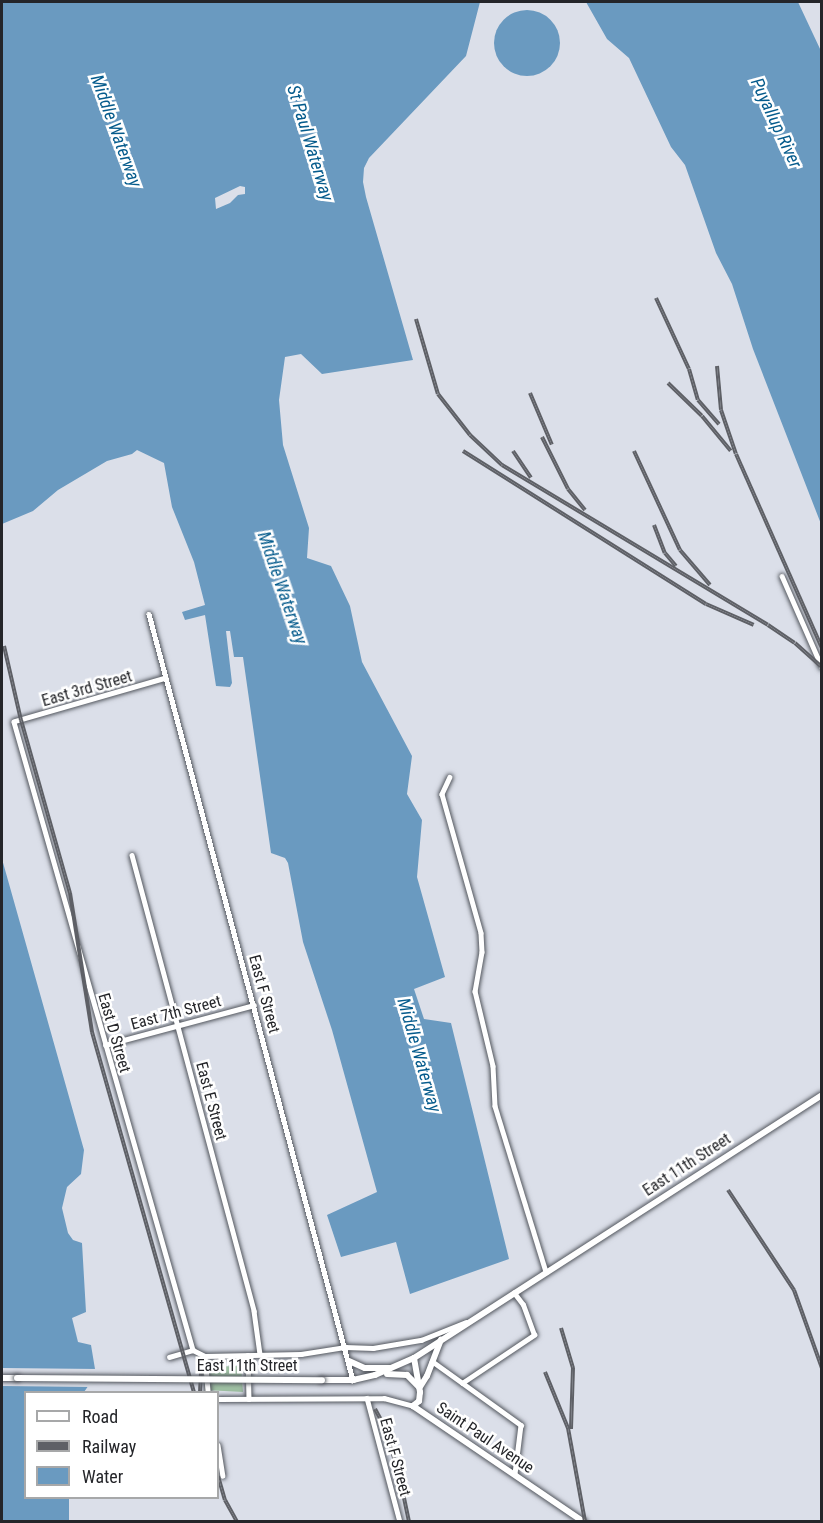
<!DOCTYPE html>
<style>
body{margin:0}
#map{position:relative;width:823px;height:1523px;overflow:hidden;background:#dbdfe9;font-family:"Roboto Condensed",sans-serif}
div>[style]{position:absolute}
.green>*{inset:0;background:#9fc1a3}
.water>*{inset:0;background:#6a9ac0}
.round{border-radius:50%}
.pier>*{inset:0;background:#dbdfe9}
.roads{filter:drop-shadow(0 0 2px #53575e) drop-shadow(0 0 2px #53575e)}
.minor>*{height:4.5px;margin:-2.25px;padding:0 2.25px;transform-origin:2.25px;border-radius:2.25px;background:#fff}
.tertiary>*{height:6px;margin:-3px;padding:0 3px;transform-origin:3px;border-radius:3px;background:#fff}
.rail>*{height:4px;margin-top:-2px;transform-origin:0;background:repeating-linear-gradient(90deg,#fff 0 4.5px,#5e6066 0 9px);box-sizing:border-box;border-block:2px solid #5e6066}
.bridges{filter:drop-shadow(0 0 2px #53575e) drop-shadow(0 0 2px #53575e)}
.tertiary-bridge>*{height:6px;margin:-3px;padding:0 3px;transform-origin:3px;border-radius:3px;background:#fff}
span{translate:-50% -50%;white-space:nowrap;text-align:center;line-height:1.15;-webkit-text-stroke:5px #fff;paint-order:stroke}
.street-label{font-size:16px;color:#242529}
.water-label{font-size:18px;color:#055b8c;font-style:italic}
.frame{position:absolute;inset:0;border:3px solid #242529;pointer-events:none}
.legend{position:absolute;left:24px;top:1391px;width:195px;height:108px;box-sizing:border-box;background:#fff;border:2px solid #a7a8a9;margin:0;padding:8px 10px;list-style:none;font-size:18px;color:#242529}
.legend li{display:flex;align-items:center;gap:12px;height:30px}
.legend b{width:30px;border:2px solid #a7a8a9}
</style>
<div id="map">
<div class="green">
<i style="clip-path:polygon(241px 1366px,243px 1392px,205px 1390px,203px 1367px)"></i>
</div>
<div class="water">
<i style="clip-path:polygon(evenodd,2px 2px,480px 2px,466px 56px,369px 158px,364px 168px,363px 182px,366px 197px,413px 360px,322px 374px,301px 354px,285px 357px,279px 400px,283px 445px,309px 528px,307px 558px,331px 566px,350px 606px,362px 662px,412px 756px,407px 794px,422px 820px,417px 877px,445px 977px,414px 989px,424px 1019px,451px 1023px,509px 1259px,410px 1294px,396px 1242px,341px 1257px,327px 1215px,377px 1192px,332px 1030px,303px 942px,288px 863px,285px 858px,271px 853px,243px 657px,234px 657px,230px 631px,226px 631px,232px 683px,230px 687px,216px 686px,205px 615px,185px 620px,182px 612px,205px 605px,194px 562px,172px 507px,164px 463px,137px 450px,132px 454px,107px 461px,58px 490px,33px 511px,2px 524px,2px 2px,240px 186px,245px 187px,245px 194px,238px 195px,230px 203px,216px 209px,215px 198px,240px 186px)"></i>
<i style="clip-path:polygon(586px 2px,798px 2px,821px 51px,821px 524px,753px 349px,732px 284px,716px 253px,685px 165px,671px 147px,629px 58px,607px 39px)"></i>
<i class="round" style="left:494px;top:10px;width:66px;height:66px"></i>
<i style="clip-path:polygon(2px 859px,84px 1150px,81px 1174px,67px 1187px,62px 1208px,68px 1233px,73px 1240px,82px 1243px,86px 1312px,72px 1318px,78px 1342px,91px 1345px,96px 1375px,84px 1392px,26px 1392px,26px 1498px,69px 1498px,69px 1521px,2px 1521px)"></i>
</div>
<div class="pier">
<i style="clip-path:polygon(2px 1368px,98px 1369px,99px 1376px,91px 1387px,2px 1386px)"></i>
</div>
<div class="roads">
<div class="minor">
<i style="left:782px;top:576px;width:99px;rotate:66.3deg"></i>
<i style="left:149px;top:614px;width:793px;rotate:75.09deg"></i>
<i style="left:166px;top:678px;width:158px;rotate:163.9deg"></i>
<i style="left:14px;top:722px;width:653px;rotate:74.09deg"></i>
<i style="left:450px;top:777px;width:19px;rotate:115deg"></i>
<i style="left:442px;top:794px;width:144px;rotate:74.3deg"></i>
<i style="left:481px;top:933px;width:19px;rotate:87deg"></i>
<i style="left:482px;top:952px;width:40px;rotate:100deg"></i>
<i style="left:475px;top:991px;width:77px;rotate:76.5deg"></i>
<i style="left:493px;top:1066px;width:40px;rotate:87.1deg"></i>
<i style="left:495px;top:1106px;width:174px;rotate:72.9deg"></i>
<i style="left:132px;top:855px;width:472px;rotate:75deg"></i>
<i style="left:254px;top:1311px;width:43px;rotate:82.1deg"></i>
<i style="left:105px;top:1045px;width:154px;rotate:-15deg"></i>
<i style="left:193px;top:1350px;width:13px;rotate:27deg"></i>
<i style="left:205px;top:1356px;width:96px;rotate:-1.2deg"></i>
<i style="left:301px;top:1354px;width:45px;rotate:-9deg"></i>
<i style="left:345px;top:1347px;width:28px;rotate:2deg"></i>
<i style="left:373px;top:1348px;width:49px;rotate:-9.5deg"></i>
<i style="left:421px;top:1340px;width:48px;rotate:-21.8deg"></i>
<i style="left:248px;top:1355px;width:44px;rotate:88.7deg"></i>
<i style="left:205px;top:1356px;width:36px;rotate:85deg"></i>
<i style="left:169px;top:1357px;width:25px;rotate:-16deg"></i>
<i style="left:432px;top:1361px;width:110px;rotate:35.7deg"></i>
<i style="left:521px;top:1425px;width:49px;rotate:97deg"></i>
<i style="left:462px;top:1383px;width:87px;rotate:-33.7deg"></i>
<i style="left:534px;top:1335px;width:32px;rotate:-110deg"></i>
<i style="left:523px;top:1305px;width:15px;rotate:-127deg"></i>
<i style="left:367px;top:1398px;width:128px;rotate:75.1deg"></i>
<i style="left:218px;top:1399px;width:166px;rotate:-0.3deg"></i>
<i style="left:384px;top:1398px;width:30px;rotate:15deg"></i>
<i style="left:218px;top:1445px;width:31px;rotate:81deg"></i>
</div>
<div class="tertiary">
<i style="left:414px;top:1358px;width:35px;rotate:80deg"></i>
<i style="left:420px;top:1392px;width:9px;rotate:96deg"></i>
<i style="left:419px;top:1401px;width:8px;rotate:140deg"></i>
<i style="left:413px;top:1406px;width:207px;rotate:34.2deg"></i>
<i style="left:349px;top:1361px;width:17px;rotate:24deg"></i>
<i style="left:365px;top:1368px;width:25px"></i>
<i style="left:387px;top:1374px;width:20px;rotate:3deg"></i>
<i style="left:407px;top:1375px;width:17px;rotate:45deg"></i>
<i style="left:2px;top:1378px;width:15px"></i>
<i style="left:322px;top:1380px;width:31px"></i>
<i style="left:353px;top:1380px;width:23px;rotate:-13deg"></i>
<i style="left:375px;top:1375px;width:43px;rotate:-23.6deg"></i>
<i style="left:414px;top:1358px;width:485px;rotate:-32.8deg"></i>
<i style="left:420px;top:1387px;width:13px;rotate:-58deg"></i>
<i style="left:427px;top:1376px;width:39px;rotate:-69deg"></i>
</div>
</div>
<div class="rail">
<i style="left:656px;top:298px;width:78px;rotate:65.1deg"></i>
<i style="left:689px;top:369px;width:32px;rotate:74deg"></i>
<i style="left:698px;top:400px;width:32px;rotate:49deg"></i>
<i style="left:416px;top:319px;width:78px;rotate:73.7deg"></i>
<i style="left:438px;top:394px;width:52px;rotate:52deg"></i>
<i style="left:470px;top:435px;width:44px;rotate:43.2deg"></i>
<i style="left:502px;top:465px;width:310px;rotate:31deg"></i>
<i style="left:768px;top:625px;width:32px;rotate:34deg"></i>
<i style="left:795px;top:643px;width:36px;rotate:42deg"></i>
<i style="left:717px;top:366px;width:44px;rotate:84.8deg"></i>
<i style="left:721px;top:410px;width:46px;rotate:71.2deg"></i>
<i style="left:736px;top:454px;width:212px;rotate:66.1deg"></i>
<i style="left:668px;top:383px;width:47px;rotate:44.1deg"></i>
<i style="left:702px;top:416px;width:45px;rotate:50.4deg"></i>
<i style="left:530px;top:393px;width:56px;rotate:67.1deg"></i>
<i style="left:542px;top:437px;width:58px;rotate:63.4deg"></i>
<i style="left:568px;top:489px;width:27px;rotate:51deg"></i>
<i style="left:463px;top:451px;width:287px;rotate:32.2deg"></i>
<i style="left:706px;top:604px;width:52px;rotate:23.6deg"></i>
<i style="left:513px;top:451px;width:32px;rotate:56deg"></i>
<i style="left:634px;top:451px;width:109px;rotate:65.1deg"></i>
<i style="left:680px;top:550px;width:46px;rotate:49.4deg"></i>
<i style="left:654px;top:525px;width:30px;rotate:69deg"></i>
<i style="left:665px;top:553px;width:17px;rotate:50deg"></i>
<i style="left:4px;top:646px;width:76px;rotate:77.1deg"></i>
<i style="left:21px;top:720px;width:180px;rotate:74.2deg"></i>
<i style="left:70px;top:893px;width:141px;rotate:81deg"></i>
<i style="left:92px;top:1032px;width:374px;rotate:74.2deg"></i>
<i style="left:728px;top:1190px;width:120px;rotate:56.6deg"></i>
<i style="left:794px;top:1290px;width:83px;rotate:70.3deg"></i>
<i style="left:561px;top:1328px;width:42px;rotate:73.3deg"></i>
<i style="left:573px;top:1368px;width:61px;rotate:91.9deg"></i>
<i style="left:545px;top:1372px;width:61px;rotate:67.7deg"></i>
<i style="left:568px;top:1428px;width:96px;rotate:79.7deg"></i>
<i style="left:200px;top:1392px;width:20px;rotate:-87deg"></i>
<i style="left:375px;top:1409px;width:18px;rotate:61deg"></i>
<i style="left:384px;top:1425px;width:51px;rotate:73deg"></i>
<i style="left:399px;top:1474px;width:49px;rotate:78.2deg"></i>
<i style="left:218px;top:1476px;width:25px;rotate:74deg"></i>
<i style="left:225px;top:1500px;width:25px;rotate:61deg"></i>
</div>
<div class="bridges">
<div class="tertiary-bridge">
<i style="left:17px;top:1378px;width:305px;rotate:0.4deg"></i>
</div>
</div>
<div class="street-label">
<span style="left:87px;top:689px;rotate:-16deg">East 3rd Street</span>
<span style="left:264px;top:994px;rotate:75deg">East F Street</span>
<span style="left:176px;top:1013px;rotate:-15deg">East 7th Street</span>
<span style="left:114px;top:1033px;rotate:74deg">East D Street</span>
<span style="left:211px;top:1101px;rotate:75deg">East E Street</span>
<span style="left:687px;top:1165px;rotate:-33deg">East 11th Street</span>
<span style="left:247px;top:1366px">East 11th Street</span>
<span style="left:485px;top:1438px;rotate:34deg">Saint Paul Avenue</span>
<span style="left:395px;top:1457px;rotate:75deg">East F Street</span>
</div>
<div class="water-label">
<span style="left:776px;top:123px;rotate:65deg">Puyallup River</span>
<span style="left:116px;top:131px;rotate:70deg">Middle Waterway</span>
<span style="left:310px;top:143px;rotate:73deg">St Paul Waterway</span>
<span style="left:282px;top:588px;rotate:71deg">Middle Waterway</span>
<span style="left:419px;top:1055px;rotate:74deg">Middle Waterway</span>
</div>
<div class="frame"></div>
<ul class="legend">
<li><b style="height:8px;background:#fff"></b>Road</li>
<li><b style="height:8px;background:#5e6066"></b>Railway</li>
<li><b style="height:16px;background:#6a9ac0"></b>Water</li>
</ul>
</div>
